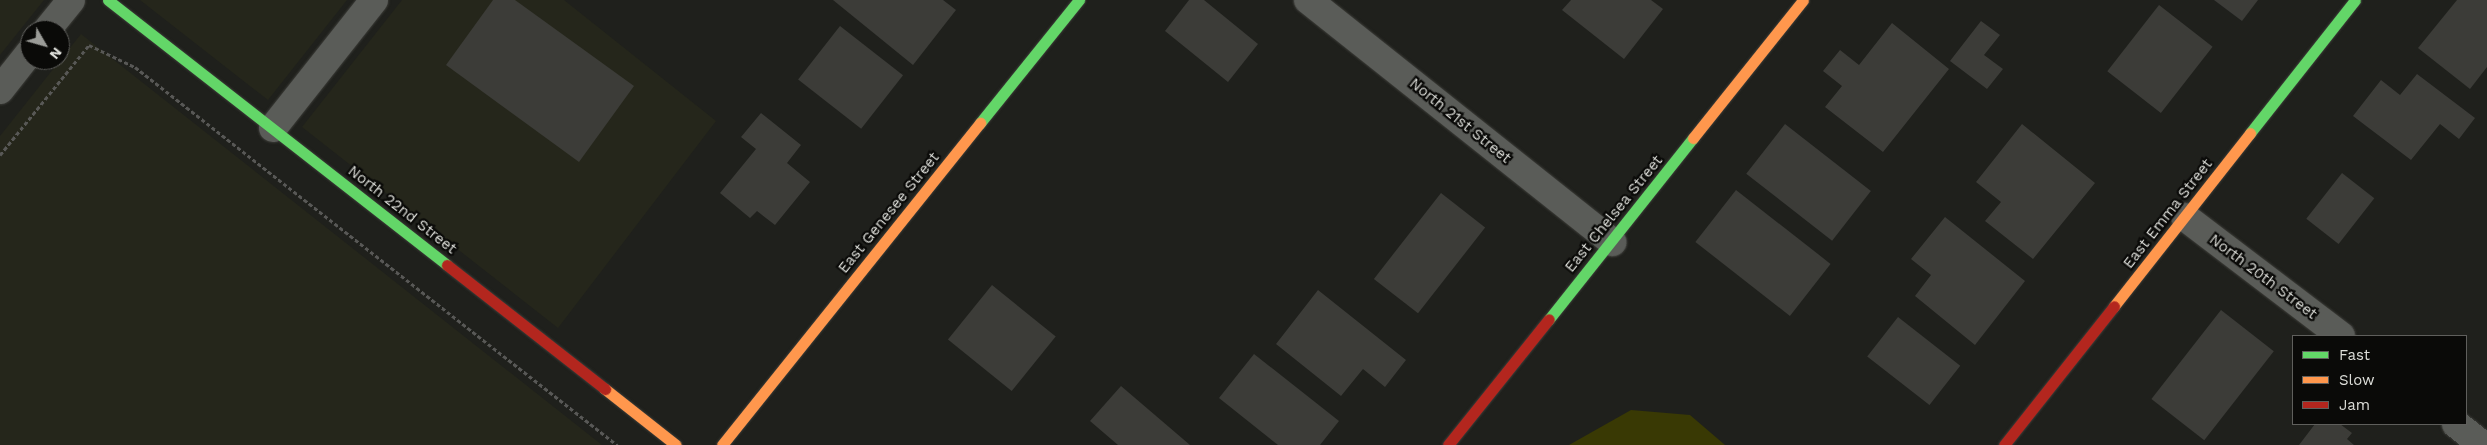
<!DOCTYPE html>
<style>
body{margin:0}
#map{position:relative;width:2487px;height:445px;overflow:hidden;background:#1f201c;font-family:"Work Sans",sans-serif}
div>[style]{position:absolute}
.built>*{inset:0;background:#25261b}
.green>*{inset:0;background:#393904}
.building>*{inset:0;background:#3c3c38;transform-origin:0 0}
.path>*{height:3px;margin-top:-1.5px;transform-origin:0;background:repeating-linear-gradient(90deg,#585856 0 4px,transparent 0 6.5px)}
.roads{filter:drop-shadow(0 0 1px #3c3c38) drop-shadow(0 0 1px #3c3c38)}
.street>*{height:28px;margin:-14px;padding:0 14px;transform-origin:14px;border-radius:14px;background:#5a5c58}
.fast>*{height:11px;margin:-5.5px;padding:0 5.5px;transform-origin:5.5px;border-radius:5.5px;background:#63d668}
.slow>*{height:11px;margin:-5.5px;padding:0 5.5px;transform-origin:5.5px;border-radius:5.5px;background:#ff974d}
.jam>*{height:11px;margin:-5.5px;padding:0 5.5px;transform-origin:5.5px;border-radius:5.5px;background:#b3261e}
span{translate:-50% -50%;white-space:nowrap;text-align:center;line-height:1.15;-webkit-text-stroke:4.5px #0a0a08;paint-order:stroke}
.street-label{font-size:15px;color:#dedfda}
.legend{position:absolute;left:2292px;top:335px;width:175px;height:90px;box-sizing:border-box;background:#0a0a08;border:1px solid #5f5f5c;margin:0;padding:6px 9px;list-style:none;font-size:15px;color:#dedfda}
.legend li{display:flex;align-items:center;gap:10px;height:25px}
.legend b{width:25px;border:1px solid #5f5f5c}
.north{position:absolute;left:20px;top:20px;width:50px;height:50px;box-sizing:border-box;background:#0a0a08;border:1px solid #5f5f5c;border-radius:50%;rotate:128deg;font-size:14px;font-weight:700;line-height:20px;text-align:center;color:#dedfda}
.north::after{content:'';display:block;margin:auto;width:18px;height:22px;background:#9b9c98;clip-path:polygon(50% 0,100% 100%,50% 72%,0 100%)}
</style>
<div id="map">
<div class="built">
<i style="clip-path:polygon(0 0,44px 0,0 55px)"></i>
<i style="clip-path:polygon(140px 0,347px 0,268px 100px)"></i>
<i style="clip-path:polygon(402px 0,564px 0,716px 121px,558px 328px,302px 127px)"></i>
<i style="clip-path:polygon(81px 34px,602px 445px,0 445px,0 136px)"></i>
</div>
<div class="green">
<i style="clip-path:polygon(1631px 410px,1690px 415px,1725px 445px,1569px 445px)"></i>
</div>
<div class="building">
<i style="clip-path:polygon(493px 0,515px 0,634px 86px,579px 162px,446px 65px)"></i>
<i style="clip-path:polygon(833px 0,943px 0,956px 10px,913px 65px)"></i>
<i style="clip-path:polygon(1189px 0,1204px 0,1258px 44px,1228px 82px,1165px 31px)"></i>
<i style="clip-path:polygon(1571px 0,1651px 0,1663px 9px,1624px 59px,1562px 10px)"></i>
<i style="clip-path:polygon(2214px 0,2258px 0,2242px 21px)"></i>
<i style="clip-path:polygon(2457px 0,2487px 0,2487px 67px,2470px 89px,2418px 48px)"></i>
<i style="left:2159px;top:5px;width:68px;height:84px;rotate:38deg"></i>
<i style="clip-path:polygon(1981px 21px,2000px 35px,1984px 55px,2003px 69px,1987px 89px,1950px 61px)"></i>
<i style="clip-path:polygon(1892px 23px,1949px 69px,1883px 152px,1825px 107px,1842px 86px,1823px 71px,1840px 50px,1859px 65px)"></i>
<i style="left:840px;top:26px;width:80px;height:68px;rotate:38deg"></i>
<i style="clip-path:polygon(2417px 74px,2475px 118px,2459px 139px,2440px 124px,2411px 160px,2353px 116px,2381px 80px,2400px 95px)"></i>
<i style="clip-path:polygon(761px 113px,801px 145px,787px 163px,810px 182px,775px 225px,757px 211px,750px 218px,720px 193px,756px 149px,741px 137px)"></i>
<i style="left:1785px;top:124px;width:109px;height:63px;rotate:38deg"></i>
<i style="clip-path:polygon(2022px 124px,2095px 183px,2033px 259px,1985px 221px,2001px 202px,1976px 182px)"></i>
<i style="left:2342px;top:173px;width:41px;height:58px;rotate:38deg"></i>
<i style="left:1736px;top:190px;width:120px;height:66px;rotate:38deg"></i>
<i style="left:1441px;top:193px;width:56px;height:109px;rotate:38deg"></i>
<i style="clip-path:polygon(1945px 217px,2025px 281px,1975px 345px,1915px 296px,1931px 275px,1911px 259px)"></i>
<i style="left:992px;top:285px;width:82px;height:70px;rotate:39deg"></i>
<i style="clip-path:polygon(1318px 290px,1406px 360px,1385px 387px,1363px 369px,1341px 396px,1276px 344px)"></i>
<i style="left:2221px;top:310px;width:67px;height:113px;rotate:38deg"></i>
<i style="left:1898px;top:317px;width:79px;height:50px;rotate:38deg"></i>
<i style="clip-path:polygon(1254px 354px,1339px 421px,1320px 445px,1278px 445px,1219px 398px)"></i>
<i style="clip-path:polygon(1121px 386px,1190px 445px,1118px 445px,1090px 421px)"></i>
<i style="clip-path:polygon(2315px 424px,2340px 424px,2352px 433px,2347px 439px,2354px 445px,2299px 445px)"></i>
</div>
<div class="path">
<i style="left:0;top:155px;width:141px;rotate:-51deg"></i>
<i style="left:89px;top:45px;width:51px;rotate:25.6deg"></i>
<i style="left:135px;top:67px;width:613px;rotate:38.1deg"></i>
</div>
<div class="roads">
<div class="street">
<i style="left:1308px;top:0;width:389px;rotate:38.5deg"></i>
<i style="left:47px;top:30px;width:38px;rotate:-51deg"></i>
<i style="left:0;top:90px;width:48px;rotate:-51.7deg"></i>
<i style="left:273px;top:128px;width:163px;rotate:-51.7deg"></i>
<i style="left:2185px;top:217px;width:196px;rotate:37.3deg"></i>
<i style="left:2456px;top:424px;width:34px;rotate:38deg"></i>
</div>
<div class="fast">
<i style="left:108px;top:0;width:430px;rotate:38deg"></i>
<i style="left:980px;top:123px;width:158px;rotate:-51.2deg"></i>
<i style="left:2250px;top:133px;width:169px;rotate:-51.7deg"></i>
<i style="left:1549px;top:319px;width:231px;rotate:-51.5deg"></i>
</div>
<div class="slow">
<i style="left:1693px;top:138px;width:176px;rotate:-51.4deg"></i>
<i style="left:2114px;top:306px;width:220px;rotate:-51.8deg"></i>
<i style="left:605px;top:389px;width:90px;rotate:38.3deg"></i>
<i style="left:722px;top:445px;width:413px;rotate:-51.3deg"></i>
</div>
<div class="jam">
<i style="left:447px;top:265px;width:201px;rotate:38.1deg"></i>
<i style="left:1448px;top:445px;width:161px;rotate:-51.3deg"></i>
<i style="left:2004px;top:445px;width:177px;rotate:-51.6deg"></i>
</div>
</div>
<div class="street-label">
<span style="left:1460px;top:121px;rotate:39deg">North 21st Street</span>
<span style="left:402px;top:210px;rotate:38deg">North 22nd Street</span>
<span style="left:889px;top:213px;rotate:-51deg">East Genesee Street</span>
<span style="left:1614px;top:214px;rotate:-51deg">East Chelsea Street</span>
<span style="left:2168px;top:214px;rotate:-52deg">East Emma Street</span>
<span style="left:2263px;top:277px;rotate:37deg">North 20th Street</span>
</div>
<ul class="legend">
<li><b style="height:6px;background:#63d668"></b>Fast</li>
<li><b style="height:6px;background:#ff974d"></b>Slow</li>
<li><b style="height:6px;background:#b3261e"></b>Jam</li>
</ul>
<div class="north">N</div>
</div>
